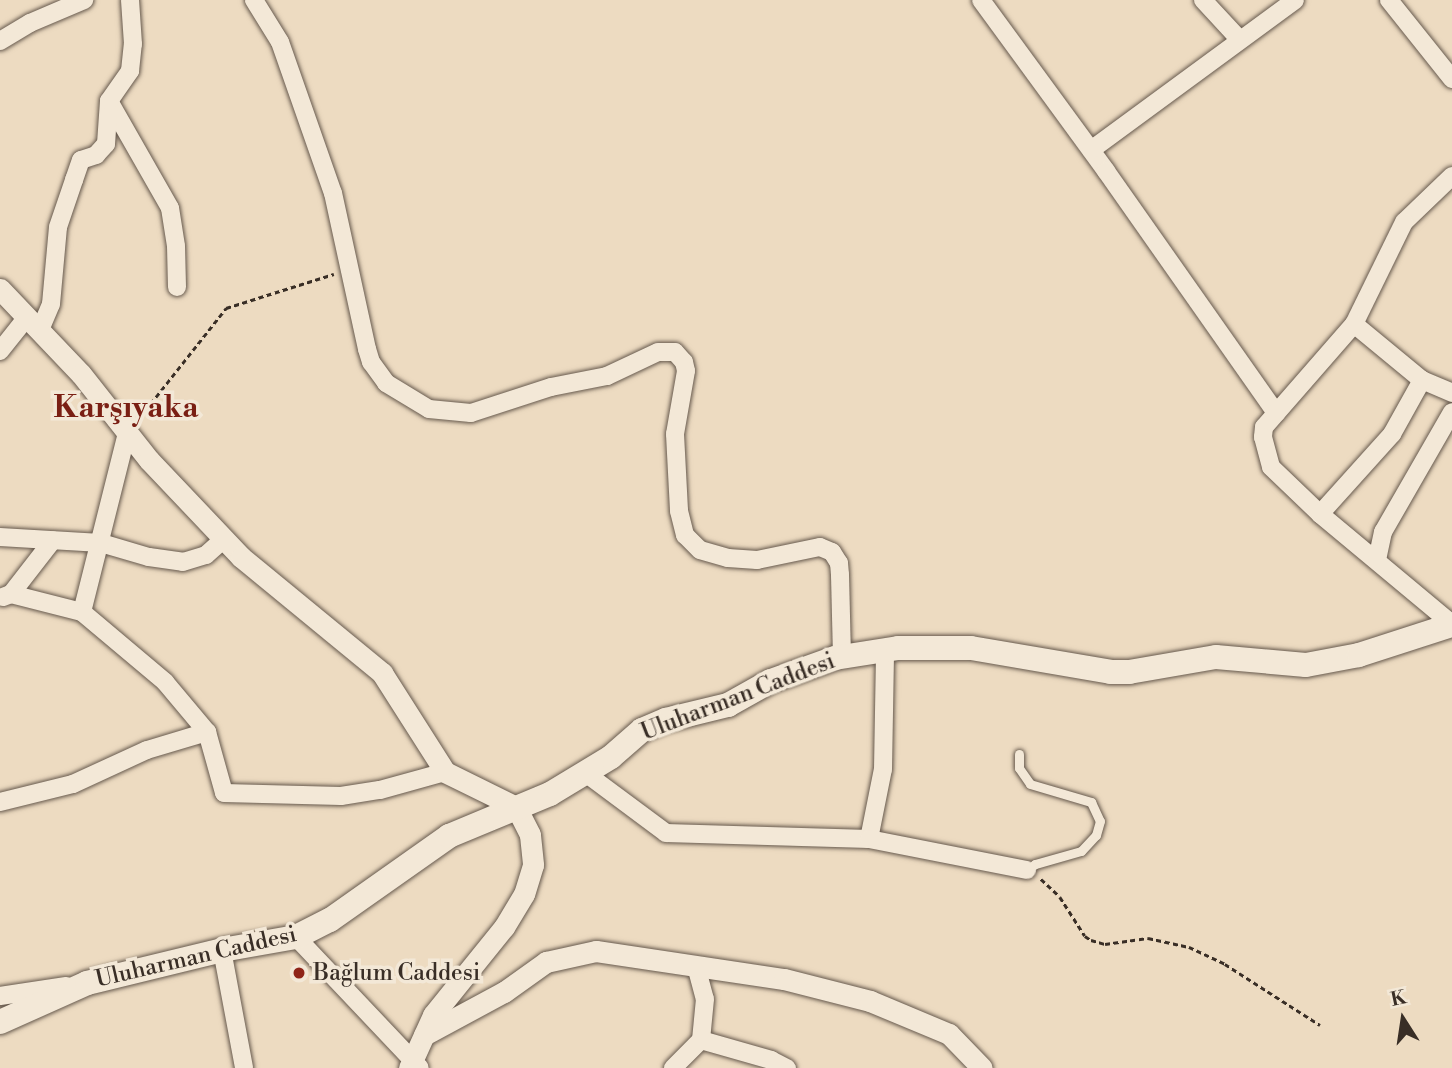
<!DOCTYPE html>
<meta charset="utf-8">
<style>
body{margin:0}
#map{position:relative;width:1452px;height:1068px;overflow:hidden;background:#eddbc1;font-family:"Libre Bodoni",serif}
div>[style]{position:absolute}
.path>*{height:2.5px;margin-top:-1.25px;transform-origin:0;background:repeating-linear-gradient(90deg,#392e26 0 5px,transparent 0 8.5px)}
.roads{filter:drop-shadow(0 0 2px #66594d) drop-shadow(0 0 2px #66594d)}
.service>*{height:9px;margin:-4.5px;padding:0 4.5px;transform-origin:4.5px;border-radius:4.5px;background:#f3e8d7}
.minor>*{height:18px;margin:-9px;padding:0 9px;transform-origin:9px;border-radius:9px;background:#f3e8d7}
.tertiary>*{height:21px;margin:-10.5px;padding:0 10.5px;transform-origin:10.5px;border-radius:10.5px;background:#f3e8d7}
.secondary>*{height:24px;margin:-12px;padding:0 12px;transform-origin:12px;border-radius:12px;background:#f3e8d7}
.dots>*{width:19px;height:19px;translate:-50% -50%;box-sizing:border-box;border:4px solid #f3e8d7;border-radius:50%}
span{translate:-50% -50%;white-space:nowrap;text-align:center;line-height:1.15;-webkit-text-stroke:7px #f3e8d7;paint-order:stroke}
.street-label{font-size:23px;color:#392e26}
.poi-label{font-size:23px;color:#392e26}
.left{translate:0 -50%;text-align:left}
.district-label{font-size:30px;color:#7a1f14;font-weight:700}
.north{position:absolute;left:1368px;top:984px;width:70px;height:70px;-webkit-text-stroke:5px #f3e8d7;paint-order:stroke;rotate:348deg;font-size:19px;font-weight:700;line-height:28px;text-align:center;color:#392e26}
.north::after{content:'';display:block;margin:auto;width:24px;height:32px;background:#392e26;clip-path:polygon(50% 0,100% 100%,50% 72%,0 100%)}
</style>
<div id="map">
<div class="path">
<i style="left:140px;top:417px;width:139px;rotate:-51.7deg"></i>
<i style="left:226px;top:308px;width:113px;rotate:-17.5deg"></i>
<i style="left:1041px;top:879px;width:26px;rotate:43deg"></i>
<i style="left:1060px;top:897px;width:46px;rotate:57.3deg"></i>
<i style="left:1085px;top:936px;width:7px;rotate:34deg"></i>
<i style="left:1091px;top:940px;width:15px;rotate:16deg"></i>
<i style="left:1105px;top:944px;width:43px;rotate:-7.9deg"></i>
<i style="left:1148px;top:938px;width:42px;rotate:12.4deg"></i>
<i style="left:1189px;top:947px;width:40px;rotate:25deg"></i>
<i style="left:1225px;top:964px;width:113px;rotate:32.7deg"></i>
</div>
<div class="roads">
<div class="service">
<i style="left:1019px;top:754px;width:14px;rotate:90deg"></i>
<i style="left:1019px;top:768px;width:19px;rotate:55deg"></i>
<i style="left:1030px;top:784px;width:64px;rotate:16.4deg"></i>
<i style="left:1091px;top:802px;width:21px;rotate:65deg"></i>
<i style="left:1100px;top:821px;width:15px;rotate:106deg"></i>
<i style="left:1096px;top:835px;width:22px;rotate:133deg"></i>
<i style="left:1081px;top:851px;width:48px;rotate:164.2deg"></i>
<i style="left:1035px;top:864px;width:10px;rotate:143deg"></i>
</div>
<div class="minor">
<i style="left:254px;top:0;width:49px;rotate:58.2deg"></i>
<i style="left:280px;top:42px;width:160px;rotate:70.7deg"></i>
<i style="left:333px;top:193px;width:160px;rotate:77.7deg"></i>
<i style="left:367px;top:349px;width:14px;rotate:73deg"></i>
<i style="left:371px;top:362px;width:26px;rotate:54deg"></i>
<i style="left:386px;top:383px;width:50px;rotate:31.2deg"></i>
<i style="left:429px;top:409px;width:42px;rotate:5.4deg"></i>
<i style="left:471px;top:413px;width:84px;rotate:-18deg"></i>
<i style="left:551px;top:387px;width:57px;rotate:-11.1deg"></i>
<i style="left:607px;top:376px;width:56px;rotate:-25.2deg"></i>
<i style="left:658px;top:352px;width:17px"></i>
<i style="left:675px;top:352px;width:13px;rotate:48deg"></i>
<i style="left:684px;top:362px;width:9px;rotate:77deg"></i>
<i style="left:686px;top:371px;width:64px;rotate:99.9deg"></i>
<i style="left:675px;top:434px;width:77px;rotate:87deg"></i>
<i style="left:679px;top:511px;width:25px;rotate:76deg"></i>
<i style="left:685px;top:535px;width:21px;rotate:45deg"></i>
<i style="left:700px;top:550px;width:29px;rotate:16deg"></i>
<i style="left:728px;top:558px;width:29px;rotate:4deg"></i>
<i style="left:757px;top:560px;width:64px;rotate:-11.7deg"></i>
<i style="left:820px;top:547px;width:13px;rotate:23deg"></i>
<i style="left:832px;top:552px;width:13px;rotate:58deg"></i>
<i style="left:839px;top:563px;width:12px;rotate:85deg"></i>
<i style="left:840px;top:575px;width:82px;rotate:88.6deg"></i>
<i style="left:981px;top:0;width:212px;rotate:53.8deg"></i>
<i style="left:1106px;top:171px;width:296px;rotate:54.9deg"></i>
<i style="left:1203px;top:0;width:54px;rotate:47.2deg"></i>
<i style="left:1389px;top:0;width:101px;rotate:51.4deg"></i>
<i style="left:0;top:41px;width:35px;rotate:-31deg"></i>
<i style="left:30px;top:23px;width:59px;rotate:-23.1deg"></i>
<i style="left:109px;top:101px;width:123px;rotate:60.3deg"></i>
<i style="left:170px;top:208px;width:38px;rotate:81deg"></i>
<i style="left:176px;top:246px;width:41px;rotate:88.6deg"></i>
<i style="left:1091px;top:150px;width:253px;rotate:-36.3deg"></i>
<i style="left:1452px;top:176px;width:66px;rotate:136.2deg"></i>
<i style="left:1404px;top:222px;width:114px;rotate:116.1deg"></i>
<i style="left:1354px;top:324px;width:137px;rotate:131.1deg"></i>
<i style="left:1264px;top:427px;width:10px;rotate:96deg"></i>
<i style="left:1263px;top:437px;width:31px;rotate:75deg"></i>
<i style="left:1271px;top:467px;width:68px;rotate:43.8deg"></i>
<i style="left:1320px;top:514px;width:172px;rotate:39.8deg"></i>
<i style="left:1354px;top:324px;width:88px;rotate:39.5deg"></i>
<i style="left:1422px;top:380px;width:33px;rotate:23deg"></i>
<i style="left:40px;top:330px;width:28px;rotate:-67deg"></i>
<i style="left:51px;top:304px;width:77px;rotate:-84.8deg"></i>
<i style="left:58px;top:227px;width:50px;rotate:-71.2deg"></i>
<i style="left:74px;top:180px;width:21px;rotate:-71deg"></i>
<i style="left:81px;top:160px;width:16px;rotate:-18deg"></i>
<i style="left:96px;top:155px;width:15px;rotate:-48deg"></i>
<i style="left:106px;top:144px;width:43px;rotate:-86deg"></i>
<i style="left:109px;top:101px;width:37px;rotate:-55deg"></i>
<i style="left:130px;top:71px;width:27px;rotate:-84deg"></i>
<i style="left:133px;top:44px;width:44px;rotate:-93.9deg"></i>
<i style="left:0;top:351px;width:43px;rotate:-51.5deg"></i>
<i style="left:1320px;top:514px;width:108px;rotate:-48deg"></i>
<i style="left:1392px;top:434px;width:62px;rotate:-60.9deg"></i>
<i style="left:0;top:537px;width:101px;rotate:3.4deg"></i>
<i style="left:101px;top:543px;width:50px;rotate:16.3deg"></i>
<i style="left:149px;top:557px;width:34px;rotate:8deg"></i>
<i style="left:183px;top:562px;width:24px;rotate:-17deg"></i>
<i style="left:206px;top:555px;width:24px;rotate:-42deg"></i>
<i style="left:1377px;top:560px;width:29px;rotate:-78deg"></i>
<i style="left:1383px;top:532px;width:138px;rotate:-60.1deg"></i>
<i style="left:11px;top:594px;width:73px;rotate:14.2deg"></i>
<i style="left:82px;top:612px;width:109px;rotate:40.1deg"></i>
<i style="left:165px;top:682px;width:65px;rotate:50deg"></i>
<i style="left:207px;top:732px;width:63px;rotate:74.4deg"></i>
<i style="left:224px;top:793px;width:117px;rotate:1.5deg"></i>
<i style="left:341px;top:796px;width:39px;rotate:-9deg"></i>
<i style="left:380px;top:790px;width:67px;rotate:-15.5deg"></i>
<i style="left:3px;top:597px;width:9px;rotate:-21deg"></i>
<i style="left:11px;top:594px;width:68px;rotate:-52.1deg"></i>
<i style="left:82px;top:612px;width:185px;rotate:-75.9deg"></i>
<i style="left:584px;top:772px;width:102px;rotate:36.6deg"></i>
<i style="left:666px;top:833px;width:203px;rotate:1.7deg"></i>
<i style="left:869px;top:839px;width:71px;rotate:-78.7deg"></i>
<i style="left:883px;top:769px;width:119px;rotate:-89deg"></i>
<i style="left:0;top:802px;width:75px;rotate:-13.9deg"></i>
<i style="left:73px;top:784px;width:81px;rotate:-24.7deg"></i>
<i style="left:147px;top:750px;width:63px;rotate:-16.7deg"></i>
<i style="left:869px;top:839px;width:161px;rotate:11.1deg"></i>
<i style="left:296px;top:937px;width:180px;rotate:46.6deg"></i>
<i style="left:222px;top:950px;width:120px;rotate:79.4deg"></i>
<i style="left:696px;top:966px;width:34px;rotate:75deg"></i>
<i style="left:705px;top:999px;width:41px;rotate:95.6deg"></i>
<i style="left:0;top:996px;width:67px;rotate:-8.6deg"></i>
<i style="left:673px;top:1068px;width:40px;rotate:-45deg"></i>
<i style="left:701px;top:1040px;width:73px;rotate:15.9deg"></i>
<i style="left:771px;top:1060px;width:18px;rotate:27deg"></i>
</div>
<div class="tertiary">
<i style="left:0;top:289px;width:117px;rotate:46.4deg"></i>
<i style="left:81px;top:374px;width:110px;rotate:51.7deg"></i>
<i style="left:149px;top:460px;width:134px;rotate:46.5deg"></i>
<i style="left:241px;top:557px;width:183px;rotate:39.4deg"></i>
<i style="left:382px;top:673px;width:117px;rotate:57.5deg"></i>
<i style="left:445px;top:772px;width:79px;rotate:26.2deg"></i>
<i style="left:516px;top:807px;width:31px;rotate:63deg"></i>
<i style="left:530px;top:835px;width:30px;rotate:84deg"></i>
<i style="left:533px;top:865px;width:30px;rotate:107deg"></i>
<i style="left:524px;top:894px;width:39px;rotate:121deg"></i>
<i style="left:504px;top:927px;width:113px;rotate:128.9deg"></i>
<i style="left:433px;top:1015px;width:58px;rotate:114.4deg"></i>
<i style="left:424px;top:1035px;width:91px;rotate:-28.3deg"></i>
<i style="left:504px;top:992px;width:52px;rotate:-35.5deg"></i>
<i style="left:546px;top:962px;width:51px;rotate:-12.4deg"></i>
<i style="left:596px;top:951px;width:190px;rotate:8.5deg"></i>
<i style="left:784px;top:979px;width:89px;rotate:14.3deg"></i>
<i style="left:870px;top:1001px;width:86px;rotate:22.7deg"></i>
<i style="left:949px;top:1034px;width:47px;rotate:45.9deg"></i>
</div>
<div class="secondary">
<i style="left:0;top:1022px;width:95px;rotate:-24.1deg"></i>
<i style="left:87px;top:983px;width:139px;rotate:-13.7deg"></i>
<i style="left:222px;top:950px;width:75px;rotate:-10deg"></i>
<i style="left:296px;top:937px;width:38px;rotate:-27deg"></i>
<i style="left:330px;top:920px;width:146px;rotate:-35.2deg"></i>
<i style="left:449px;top:836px;width:109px;rotate:-22.6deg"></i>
<i style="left:550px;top:794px;width:71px;rotate:-31.2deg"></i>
<i style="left:611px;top:757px;width:41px;rotate:-41.1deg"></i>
<i style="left:642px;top:730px;width:26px;rotate:-23deg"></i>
<i style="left:666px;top:720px;width:64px;rotate:-13.6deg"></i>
<i style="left:728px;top:705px;width:49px;rotate:-29.2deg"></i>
<i style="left:771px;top:681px;width:68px;rotate:-19.8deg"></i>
<i style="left:835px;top:658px;width:64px;rotate:-9deg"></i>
<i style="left:898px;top:648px;width:73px"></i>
<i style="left:971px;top:648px;width:142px;rotate:9.7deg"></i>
<i style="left:1111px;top:672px;width:18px"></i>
<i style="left:1129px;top:672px;width:88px;rotate:-9.8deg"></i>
<i style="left:1216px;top:657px;width:90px;rotate:5.1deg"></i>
<i style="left:1306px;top:665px;width:54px;rotate:-10.7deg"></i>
<i style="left:1359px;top:655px;width:98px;rotate:-17.9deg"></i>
</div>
</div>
<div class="dots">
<i style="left:299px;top:973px;background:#8f2418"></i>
</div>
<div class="street-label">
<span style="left:738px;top:697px;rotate:-21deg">Uluharman Caddesi</span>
<span style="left:196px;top:957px;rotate:-13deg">Uluharman Caddesi</span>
</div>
<div class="poi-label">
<span class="left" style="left:313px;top:973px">Bağlum Caddesi</span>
</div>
<div class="district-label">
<span style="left:126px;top:408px">Karşıyaka</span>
</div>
<div class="north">K</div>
</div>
